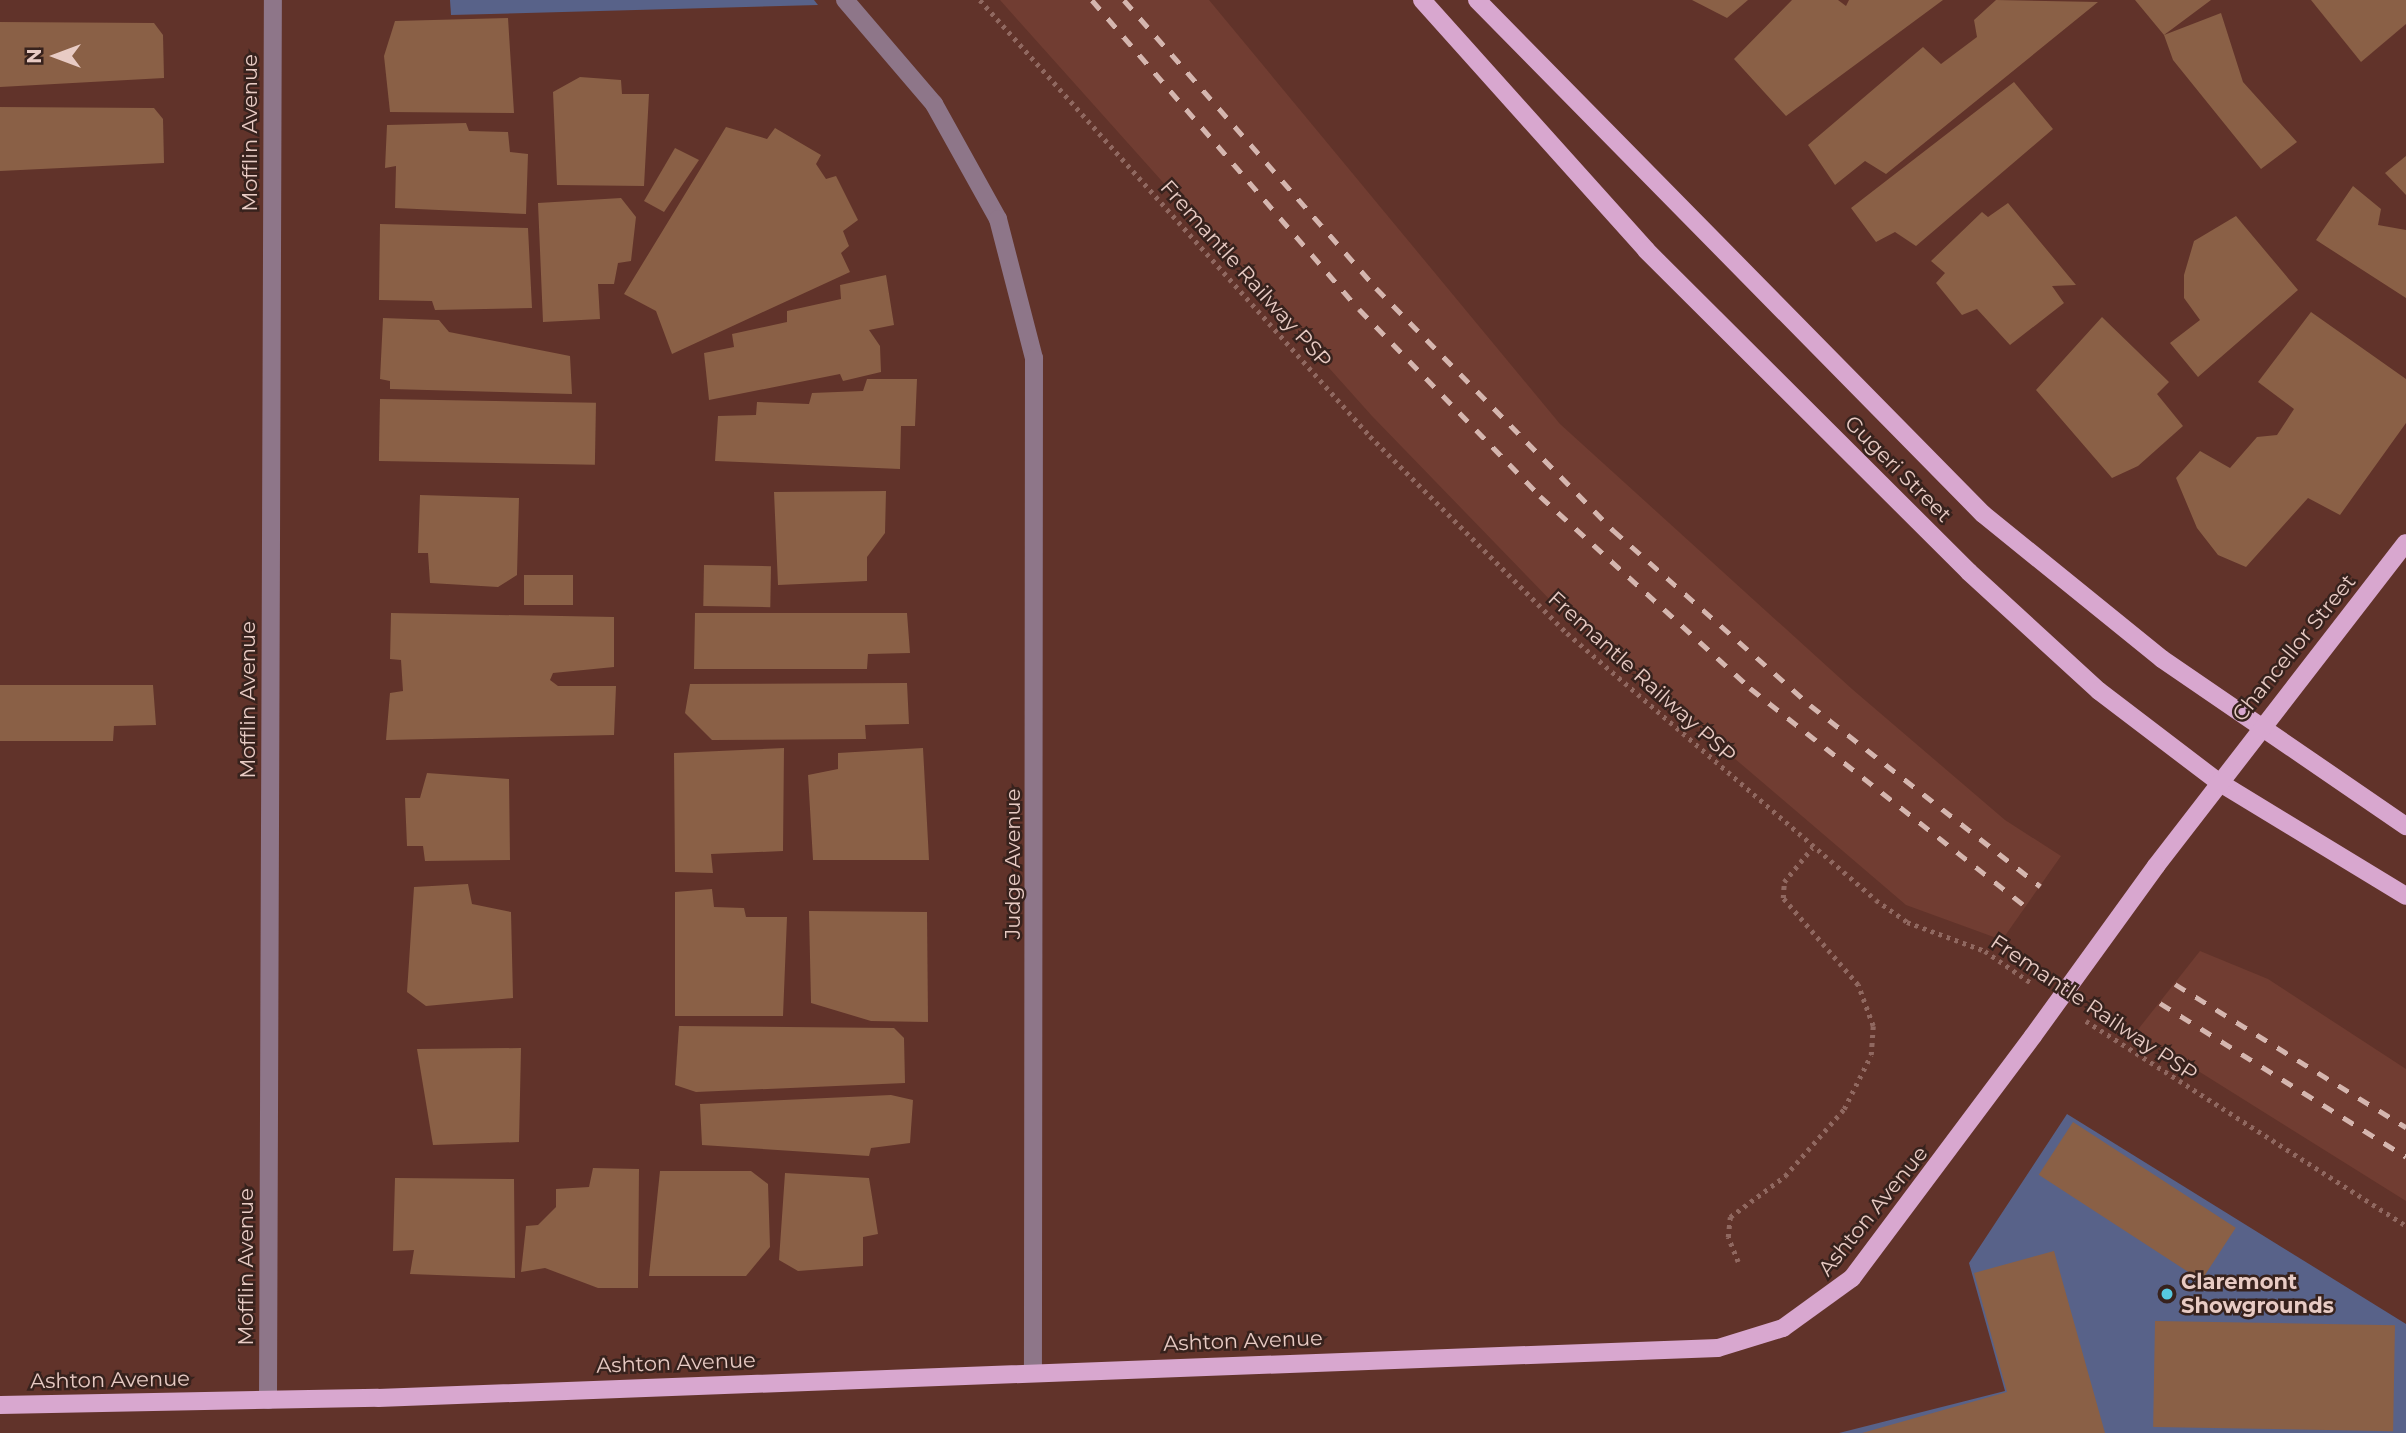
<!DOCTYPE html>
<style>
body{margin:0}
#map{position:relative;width:2406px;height:1433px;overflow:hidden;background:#61332a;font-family:Montserrat,sans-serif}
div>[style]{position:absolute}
.built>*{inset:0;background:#713d32}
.green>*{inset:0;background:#586289}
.building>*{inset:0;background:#8a6046;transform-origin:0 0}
.path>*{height:4.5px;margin-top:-2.25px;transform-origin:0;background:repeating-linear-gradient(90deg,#906860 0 3.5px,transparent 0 8.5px)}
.minor>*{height:18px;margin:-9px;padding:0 9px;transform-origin:9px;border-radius:9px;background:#8e7689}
.major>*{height:18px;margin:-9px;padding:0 9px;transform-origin:9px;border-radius:9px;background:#d8a7cf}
.rail>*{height:5px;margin-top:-2.5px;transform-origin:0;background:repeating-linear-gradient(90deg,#d5b6af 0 12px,transparent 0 24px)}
.major-bridge>*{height:18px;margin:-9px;padding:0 9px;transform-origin:9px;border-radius:9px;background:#d8a7cf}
.dots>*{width:19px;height:19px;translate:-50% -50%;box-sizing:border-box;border:4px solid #37221d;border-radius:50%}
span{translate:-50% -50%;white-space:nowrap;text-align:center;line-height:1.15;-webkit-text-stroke:5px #37221d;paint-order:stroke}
.street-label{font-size:21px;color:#e8cbc4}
.poi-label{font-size:21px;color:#e8cbc4;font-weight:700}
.left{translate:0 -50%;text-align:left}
.north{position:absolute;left:21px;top:21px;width:70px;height:70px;-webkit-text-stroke:5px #37221d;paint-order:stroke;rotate:270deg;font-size:19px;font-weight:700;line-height:28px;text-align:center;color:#e8cbc4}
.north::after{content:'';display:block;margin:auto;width:24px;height:32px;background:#e8cbc4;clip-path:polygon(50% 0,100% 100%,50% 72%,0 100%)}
</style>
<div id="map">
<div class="built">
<i style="clip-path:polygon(1000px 0,1209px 0,1560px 424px,1852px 689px,2005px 820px,2061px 856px,2002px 940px,1906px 905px,1555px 605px,1372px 416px)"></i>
<i style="clip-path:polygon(2200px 951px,2268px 979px,2406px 1069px,2406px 1201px,2136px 1032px)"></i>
</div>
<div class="green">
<i style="clip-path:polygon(450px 0,814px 0,818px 5px,451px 15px)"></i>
<i style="clip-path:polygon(2067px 1114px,2406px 1324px,2406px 1433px,1839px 1433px,2005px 1391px,1969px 1263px)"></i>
</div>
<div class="building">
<i style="clip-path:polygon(1692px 0,1748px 0,1727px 18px)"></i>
<i style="clip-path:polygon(1792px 0,1838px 0,1846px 6px,1849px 0,1943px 0,1786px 116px,1734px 59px)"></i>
<i style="clip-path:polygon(1996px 0,2098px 2px,1886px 174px,1865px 161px,1835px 185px,1808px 145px,1923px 47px,1941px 64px,1977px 37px,1974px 20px)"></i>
<i style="clip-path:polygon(2135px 0,2211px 0,2164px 35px,2221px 13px,2243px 82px,2297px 142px,2261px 169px,2173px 60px,2164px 35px)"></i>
<i style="clip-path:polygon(2311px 0,2406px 0,2406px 24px,2361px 62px)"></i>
<i style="clip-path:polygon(508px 18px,514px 113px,390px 112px,384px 56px,395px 21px)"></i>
<i style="clip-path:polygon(0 22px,154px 23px,163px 35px,164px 78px,0 87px)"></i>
<i style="clip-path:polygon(580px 77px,621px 80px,622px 94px,649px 94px,644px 186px,557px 185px,553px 92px)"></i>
<i style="clip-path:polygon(2014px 82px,2053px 129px,1916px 246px,1895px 232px,1876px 242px,1851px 208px)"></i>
<i style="clip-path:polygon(0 107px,154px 108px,163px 119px,164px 163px,0 171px)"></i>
<i style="clip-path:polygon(466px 123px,469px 131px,508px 132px,510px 152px,528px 154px,526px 214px,395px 208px,396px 166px,385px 168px,387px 125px)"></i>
<i style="clip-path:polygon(726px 127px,767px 139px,775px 128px,821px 155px,816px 164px,826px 179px,836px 176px,858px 220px,843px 231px,849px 246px,841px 253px,850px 272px,672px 354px,656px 311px,624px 294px)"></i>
<i style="clip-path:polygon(675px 148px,699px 160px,664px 212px,644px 201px)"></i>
<i style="clip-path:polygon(2406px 156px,2406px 195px,2385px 173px)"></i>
<i style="clip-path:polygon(2353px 186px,2381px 209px,2378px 225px,2406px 230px,2406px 298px,2316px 240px)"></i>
<i style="clip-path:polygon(621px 198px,636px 217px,631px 261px,618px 263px,614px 284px,598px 284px,600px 319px,543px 322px,538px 203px)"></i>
<i style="clip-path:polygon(2008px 203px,2076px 285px,2052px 286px,2064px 303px,2010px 345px,1977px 309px,1962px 315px,1936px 283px,1945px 273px,1931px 261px,1982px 212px,1988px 217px)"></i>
<i style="clip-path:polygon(2236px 216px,2298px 290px,2198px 377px,2170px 343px,2200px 320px,2184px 298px,2184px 275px,2194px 241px)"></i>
<i style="clip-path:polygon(380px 224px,528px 228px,532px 308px,435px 310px,432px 301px,379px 300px)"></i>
<i style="clip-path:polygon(886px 275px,894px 325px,869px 330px,880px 346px,881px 372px,843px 381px,840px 374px,709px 400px,704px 353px,734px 347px,732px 334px,787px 322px,787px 311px,841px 299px,840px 285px)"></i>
<i style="clip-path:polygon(2311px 312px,2406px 379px,2406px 423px,2340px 515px,2308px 498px,2246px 567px,2218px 555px,2197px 528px,2176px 478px,2200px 451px,2230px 468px,2257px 437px,2277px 435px,2294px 409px,2258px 382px)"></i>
<i style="clip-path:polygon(2102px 317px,2169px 382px,2157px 394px,2183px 426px,2138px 466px,2112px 478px,2036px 390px)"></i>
<i style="clip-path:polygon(383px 318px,439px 320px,449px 332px,570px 356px,572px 394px,390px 389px,390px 381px,380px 379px)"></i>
<i style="clip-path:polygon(867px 379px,917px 379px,915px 426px,901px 426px,900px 469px,715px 461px,718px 416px,756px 415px,757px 402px,809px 404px,812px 393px,863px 391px)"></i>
<i style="left:380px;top:399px;width:216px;height:62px;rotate:1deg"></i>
<i style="clip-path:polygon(886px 491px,885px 533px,867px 557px,867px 581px,778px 585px,774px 492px)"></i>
<i style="clip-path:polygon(420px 495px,519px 498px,517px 575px,498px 587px,430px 583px,428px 553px,418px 553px)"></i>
<i style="left:704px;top:565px;width:67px;height:41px;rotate:1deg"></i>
<i style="left:524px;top:575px;width:49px;height:30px"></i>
<i style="clip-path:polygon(391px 613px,614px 617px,614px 667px,553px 673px,550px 680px,558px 686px,616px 686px,614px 735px,386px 740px,390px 693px,403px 691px,401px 660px,390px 659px)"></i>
<i style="clip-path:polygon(695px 613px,907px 613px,910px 653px,868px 654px,867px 669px,694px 669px)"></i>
<i style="clip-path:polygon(907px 683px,909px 724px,865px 725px,866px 739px,712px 740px,685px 713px,690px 684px)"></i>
<i style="clip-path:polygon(0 685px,153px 685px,156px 725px,114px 726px,113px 741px,0 741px)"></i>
<i style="clip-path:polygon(784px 748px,783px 851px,711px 854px,713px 873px,675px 872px,674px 753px)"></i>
<i style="clip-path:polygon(923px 748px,929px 860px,813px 860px,808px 775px,838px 769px,838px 753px)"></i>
<i style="clip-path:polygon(427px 773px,509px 779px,510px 860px,425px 861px,423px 846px,407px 846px,405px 798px,420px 798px)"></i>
<i style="clip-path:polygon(468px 884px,472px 904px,511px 912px,513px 998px,426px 1006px,407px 992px,414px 887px)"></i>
<i style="clip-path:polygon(712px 889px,714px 907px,744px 908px,746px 917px,787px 917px,783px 1016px,675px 1016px,675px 892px)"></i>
<i style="clip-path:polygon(809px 911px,927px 912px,928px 1022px,871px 1021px,811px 1003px)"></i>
<i style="clip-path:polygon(679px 1026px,894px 1028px,904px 1038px,905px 1083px,696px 1092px,675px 1085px)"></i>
<i style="clip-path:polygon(521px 1048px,519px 1142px,433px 1145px,417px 1049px)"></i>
<i style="clip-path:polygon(891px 1095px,913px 1100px,910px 1143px,871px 1148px,869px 1156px,702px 1145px,700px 1104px)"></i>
<i style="left:2073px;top:1122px;width:194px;height:63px;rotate:33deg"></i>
<i style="clip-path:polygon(593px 1168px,639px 1169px,638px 1288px,598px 1288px,545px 1268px,521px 1272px,526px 1226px,538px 1225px,556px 1207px,556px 1189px,589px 1187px)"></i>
<i style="clip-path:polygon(660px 1171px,751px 1171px,768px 1184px,770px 1247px,746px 1276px,649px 1276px)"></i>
<i style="clip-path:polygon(785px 1173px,869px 1178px,878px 1234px,863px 1237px,863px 1266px,798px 1271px,779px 1260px)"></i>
<i style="clip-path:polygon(395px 1178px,514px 1179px,515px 1278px,410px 1274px,414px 1250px,393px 1251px)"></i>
<i style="clip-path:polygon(2054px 1251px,2105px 1433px,1862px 1433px,2007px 1392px,1974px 1273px)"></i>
<i style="left:2155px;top:1321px;width:240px;height:106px;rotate:1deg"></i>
</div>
<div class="path">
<i style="left:980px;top:0;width:585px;rotate:48.19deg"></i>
<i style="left:1370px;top:436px;width:279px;rotate:45deg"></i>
<i style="left:1567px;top:633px;width:408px;rotate:40.8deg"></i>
<i style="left:1876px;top:900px;width:38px;rotate:35deg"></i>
<i style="left:1907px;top:922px;width:83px;rotate:20.4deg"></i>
<i style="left:1985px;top:951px;width:55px;rotate:34.6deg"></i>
<i style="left:2086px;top:1021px;width:380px;rotate:32.6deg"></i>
<i style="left:1738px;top:1262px;width:27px;rotate:-112deg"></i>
<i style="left:1728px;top:1237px;width:20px;rotate:-84deg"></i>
<i style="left:1730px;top:1217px;width:69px;rotate:-36.7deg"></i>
<i style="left:1785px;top:1176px;width:89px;rotate:-48.6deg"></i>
<i style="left:1844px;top:1109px;width:60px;rotate:-63.4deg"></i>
<i style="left:1871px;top:1055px;width:29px;rotate:-86deg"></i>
<i style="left:1873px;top:1026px;width:44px;rotate:-110.1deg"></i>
<i style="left:1858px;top:985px;width:115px;rotate:-130.8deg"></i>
<i style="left:1783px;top:898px;width:16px;rotate:-86deg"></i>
<i style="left:1784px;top:882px;width:44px;rotate:-50.5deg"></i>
</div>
<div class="minor">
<i style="left:845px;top:0;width:137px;rotate:49.4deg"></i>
<i style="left:934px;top:104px;width:132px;rotate:60.9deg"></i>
<i style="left:998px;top:219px;width:144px;rotate:75.5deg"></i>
<i style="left:1034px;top:358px;width:1012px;rotate:90.06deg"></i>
<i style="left:268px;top:1400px;width:1400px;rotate:-89.8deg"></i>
</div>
<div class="major">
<i style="left:1422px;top:0;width:336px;rotate:48.1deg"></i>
<i style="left:1646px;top:250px;width:456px;rotate:44.9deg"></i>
<i style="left:1969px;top:572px;width:176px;rotate:42.5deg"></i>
<i style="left:2099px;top:691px;width:148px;rotate:37.3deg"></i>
<i style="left:2217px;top:781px;width:221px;rotate:31.3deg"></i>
<i style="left:1477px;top:0;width:721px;rotate:45.45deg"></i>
<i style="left:1983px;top:514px;width:230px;rotate:39deg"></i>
<i style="left:2162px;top:659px;width:296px;rotate:34.4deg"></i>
<i style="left:2156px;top:866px;width:408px;rotate:-52.3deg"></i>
<i style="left:0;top:1405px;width:378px;rotate:-1.1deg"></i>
<i style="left:378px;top:1398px;width:1341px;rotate:-2.14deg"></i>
<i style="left:1718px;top:1348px;width:68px;rotate:-17.1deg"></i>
<i style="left:1783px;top:1328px;width:85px;rotate:-35.9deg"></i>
<i style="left:1852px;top:1278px;width:302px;rotate:-53.2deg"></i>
</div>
<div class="rail">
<i style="left:1092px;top:0;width:408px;rotate:49.2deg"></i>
<i style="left:1359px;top:309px;width:260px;rotate:45.9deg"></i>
<i style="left:1540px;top:496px;width:285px;rotate:42.4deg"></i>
<i style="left:1750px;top:688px;width:352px;rotate:38.4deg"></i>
<i style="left:1124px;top:0;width:383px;rotate:48.8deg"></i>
<i style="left:1376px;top:288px;width:339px;rotate:45.6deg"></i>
<i style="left:1613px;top:530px;width:264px;rotate:41.6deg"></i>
<i style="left:1810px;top:705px;width:293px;rotate:38.2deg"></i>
<i style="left:2175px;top:984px;width:272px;rotate:31.8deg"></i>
<i style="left:2160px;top:1003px;width:290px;rotate:32deg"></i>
</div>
<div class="major-bridge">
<i style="left:2033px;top:1036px;width:210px;rotate:-54.1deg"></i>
</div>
<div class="dots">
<i style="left:2167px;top:1294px;background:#56c9e0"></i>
</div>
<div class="street-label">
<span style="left:250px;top:133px;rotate:-90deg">Mofflin Avenue</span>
<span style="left:1246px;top:274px;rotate:48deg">Fremantle Railway PSP</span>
<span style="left:1898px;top:469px;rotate:45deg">Gugeri Street</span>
<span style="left:2294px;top:648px;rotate:-51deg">Chancellor Street</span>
<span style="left:1642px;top:677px;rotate:42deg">Fremantle Railway PSP</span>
<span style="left:248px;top:700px;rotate:-90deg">Mofflin Avenue</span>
<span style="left:1013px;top:864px;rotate:-90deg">Judge Avenue</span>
<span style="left:2094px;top:1008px;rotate:34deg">Fremantle Railway PSP</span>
<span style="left:1873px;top:1211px;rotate:-51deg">Ashton Avenue</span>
<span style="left:246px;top:1267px;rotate:-90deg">Mofflin Avenue</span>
<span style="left:1243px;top:1341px;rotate:-2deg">Ashton Avenue</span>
<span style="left:676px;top:1363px;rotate:-2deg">Ashton Avenue</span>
<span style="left:110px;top:1380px;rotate:-1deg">Ashton Avenue</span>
</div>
<div class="poi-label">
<span class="left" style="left:2181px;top:1294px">Claremont<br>Showgrounds</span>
</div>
<div class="north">N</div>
</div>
